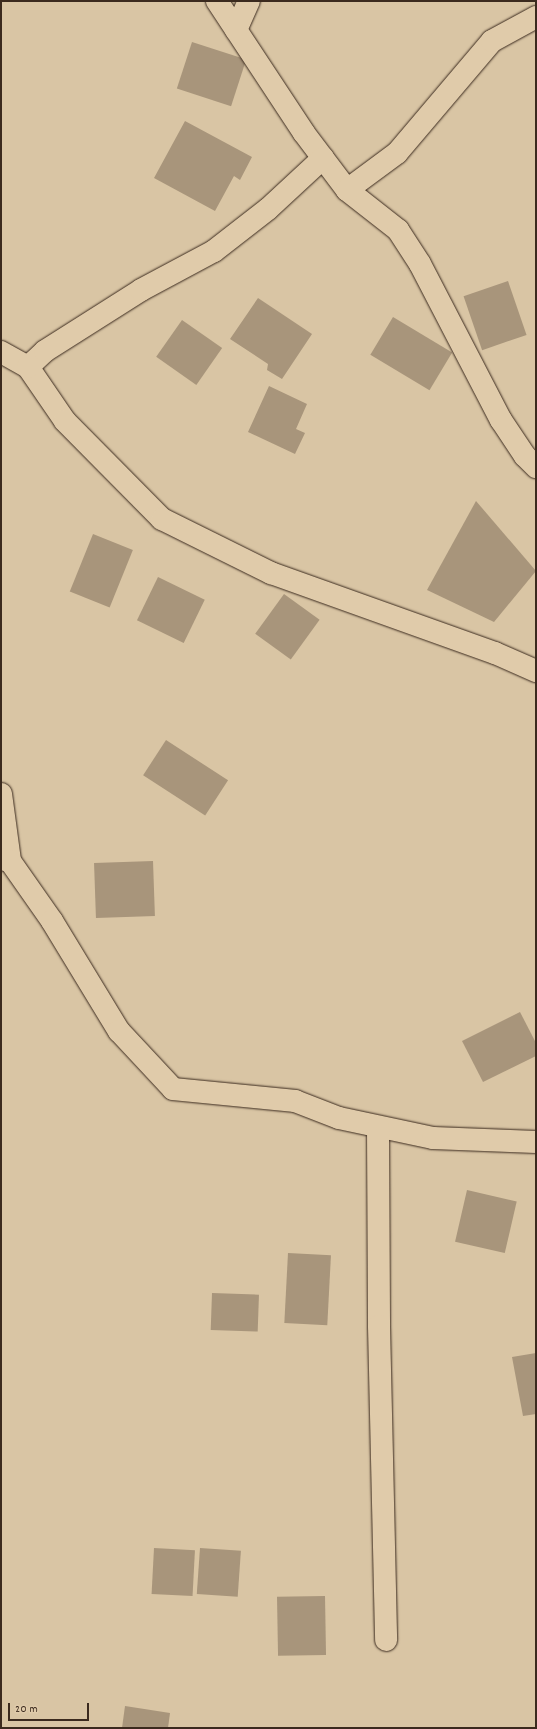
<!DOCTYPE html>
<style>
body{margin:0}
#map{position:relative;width:537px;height:1729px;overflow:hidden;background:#d9c5a4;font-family:Dekko,sans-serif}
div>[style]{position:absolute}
.building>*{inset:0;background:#a8957b;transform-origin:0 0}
.roads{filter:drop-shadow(0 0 1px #3b2a1e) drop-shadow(0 0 1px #3b2a1e)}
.minor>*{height:22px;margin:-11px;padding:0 11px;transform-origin:11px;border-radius:11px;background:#e0cbaa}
span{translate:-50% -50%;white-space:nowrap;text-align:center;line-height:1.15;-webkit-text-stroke:3px #e0cbaa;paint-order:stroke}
.frame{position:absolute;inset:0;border:2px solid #3b2a1e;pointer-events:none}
.scale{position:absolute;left:8px;top:1703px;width:81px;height:18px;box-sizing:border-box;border:2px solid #3b2a1e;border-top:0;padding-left:5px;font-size:12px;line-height:14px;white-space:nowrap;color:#3b2a1e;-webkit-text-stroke:3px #e0cbaa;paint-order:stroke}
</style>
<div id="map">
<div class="building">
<i style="left:192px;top:42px;width:57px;height:49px;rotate:18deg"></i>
<i style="clip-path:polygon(185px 121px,252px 157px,240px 180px,234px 176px,215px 211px,154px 178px)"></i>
<i style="left:508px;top:281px;width:57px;height:47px;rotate:71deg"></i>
<i style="clip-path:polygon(258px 298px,312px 334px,282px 379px,267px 370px,268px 364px,230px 339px)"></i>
<i style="left:393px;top:317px;width:69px;height:44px;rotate:31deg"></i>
<i style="left:182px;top:320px;width:49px;height:45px;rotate:35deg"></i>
<i style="clip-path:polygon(269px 386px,307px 404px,296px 429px,305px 433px,295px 454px,248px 432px)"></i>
<i style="clip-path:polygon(476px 501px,536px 571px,494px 622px,427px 590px)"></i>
<i style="left:93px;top:534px;width:43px;height:62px;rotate:22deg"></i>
<i style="left:158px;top:577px;width:52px;height:48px;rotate:26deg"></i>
<i style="left:284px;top:594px;width:44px;height:49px;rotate:36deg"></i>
<i style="left:166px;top:740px;width:74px;height:42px;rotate:33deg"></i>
<i style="left:153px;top:861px;width:55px;height:59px;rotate:88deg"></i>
<i style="clip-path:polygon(520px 1012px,536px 1043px,536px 1056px,483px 1082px,462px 1041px)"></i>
<i style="left:467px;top:1190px;width:51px;height:53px;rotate:13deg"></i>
<i style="left:288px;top:1253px;width:43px;height:70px;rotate:3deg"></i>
<i style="left:212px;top:1293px;width:47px;height:37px;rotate:2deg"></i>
<i style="clip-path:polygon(536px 1353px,536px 1414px,523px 1416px,512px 1357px)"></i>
<i style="left:154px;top:1548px;width:41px;height:46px;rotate:3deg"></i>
<i style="left:200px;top:1548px;width:41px;height:46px;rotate:4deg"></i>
<i style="left:325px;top:1596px;width:59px;height:48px;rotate:89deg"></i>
<i style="clip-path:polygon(125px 1706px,170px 1713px,168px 1728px,122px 1728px)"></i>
</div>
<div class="roads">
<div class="minor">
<i style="left:217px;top:1px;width:158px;rotate:56.6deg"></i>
<i style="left:304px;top:133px;width:71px;rotate:53deg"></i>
<i style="left:347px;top:190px;width:65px;rotate:38.1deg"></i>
<i style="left:398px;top:230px;width:40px;rotate:57.1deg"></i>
<i style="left:420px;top:264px;width:176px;rotate:62.6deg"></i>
<i style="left:501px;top:420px;width:43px;rotate:56.3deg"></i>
<i style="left:525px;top:456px;width:16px;rotate:45deg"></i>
<i style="left:236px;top:30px;width:32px;rotate:-66deg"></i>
<i style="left:347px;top:190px;width:62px;rotate:-36.5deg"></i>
<i style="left:397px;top:153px;width:147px;rotate:-49.7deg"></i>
<i style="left:492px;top:41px;width:50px;rotate:-28.6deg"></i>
<i style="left:1px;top:352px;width:31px;rotate:29deg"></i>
<i style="left:28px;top:367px;width:65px;rotate:55.6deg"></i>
<i style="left:65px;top:421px;width:138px;rotate:45.3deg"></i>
<i style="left:162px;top:519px;width:122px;rotate:26.4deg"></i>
<i style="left:271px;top:573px;width:238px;rotate:19.7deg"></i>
<i style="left:495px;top:653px;width:45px;rotate:23.7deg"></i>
<i style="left:28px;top:367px;width:23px;rotate:-43deg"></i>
<i style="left:45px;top:351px;width:114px;rotate:-32.4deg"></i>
<i style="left:141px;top:290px;width:83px;rotate:-28.1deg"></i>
<i style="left:214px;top:251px;width:68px;rotate:-37.9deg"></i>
<i style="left:268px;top:209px;width:75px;rotate:-42.8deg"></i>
<i style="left:1px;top:794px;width:68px;rotate:82.3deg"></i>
<i style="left:1px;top:859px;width:9px;rotate:13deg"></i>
<i style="left:10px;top:861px;width:73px;rotate:55deg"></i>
<i style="left:52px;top:921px;width:129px;rotate:58.7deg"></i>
<i style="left:119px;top:1031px;width:79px;rotate:47deg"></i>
<i style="left:173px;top:1089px;width:123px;rotate:5.6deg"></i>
<i style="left:295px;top:1101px;width:47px;rotate:21.1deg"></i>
<i style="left:339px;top:1118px;width:96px;rotate:12deg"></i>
<i style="left:433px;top:1138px;width:103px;rotate:2.2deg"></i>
<i style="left:378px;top:1127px;width:199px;rotate:89.7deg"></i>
<i style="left:379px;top:1326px;width:314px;rotate:88.7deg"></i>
</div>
</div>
<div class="frame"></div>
<div class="scale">20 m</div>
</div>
